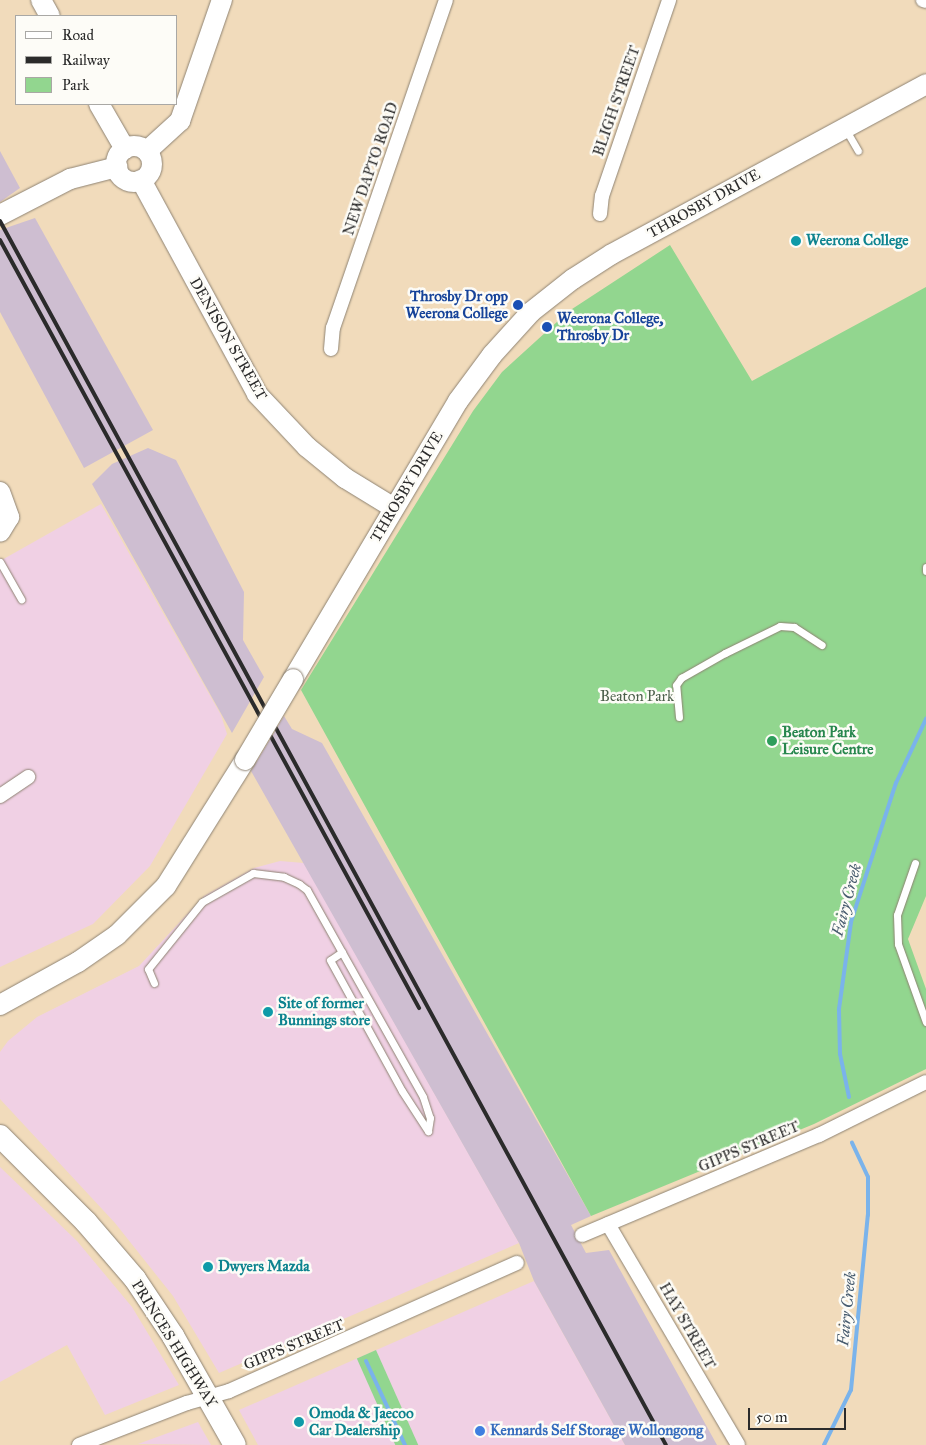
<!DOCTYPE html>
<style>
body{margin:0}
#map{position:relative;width:926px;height:1445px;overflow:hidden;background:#f1dbbb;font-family:"IM FELL Great Primer",serif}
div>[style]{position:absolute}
.built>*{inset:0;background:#f0d0e4}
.industrial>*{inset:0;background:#cebed1}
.green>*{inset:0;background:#92d68f;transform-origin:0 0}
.stream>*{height:4px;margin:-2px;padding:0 2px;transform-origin:2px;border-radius:2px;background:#7ab3eb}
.roads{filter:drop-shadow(0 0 1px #8e8373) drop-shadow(0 0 1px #8e8373)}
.lane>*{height:7px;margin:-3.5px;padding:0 3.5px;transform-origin:3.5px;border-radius:3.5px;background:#fff}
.street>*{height:14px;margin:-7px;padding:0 7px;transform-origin:7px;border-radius:7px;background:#fff}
.secondary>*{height:20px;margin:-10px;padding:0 10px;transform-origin:10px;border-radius:10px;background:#fff}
.secondary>.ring{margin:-10px;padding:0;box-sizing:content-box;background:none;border:20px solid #fff;border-radius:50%}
.primary>*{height:22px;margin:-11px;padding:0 11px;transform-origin:11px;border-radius:11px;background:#fff}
.rail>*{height:4px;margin:-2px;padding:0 2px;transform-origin:2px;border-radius:2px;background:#2b2b2b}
.bridges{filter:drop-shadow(0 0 1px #8e8373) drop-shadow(0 0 1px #8e8373)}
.secondary-bridge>*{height:20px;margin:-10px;padding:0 10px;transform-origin:10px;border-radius:10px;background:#fff}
.dots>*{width:14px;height:14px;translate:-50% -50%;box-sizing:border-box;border:2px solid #fdfcf7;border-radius:50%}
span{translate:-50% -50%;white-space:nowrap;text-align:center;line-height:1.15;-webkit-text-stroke:5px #fdfcf7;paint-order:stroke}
.street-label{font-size:15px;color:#2b2b2b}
.culture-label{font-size:15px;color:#0d838f;font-weight:700}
.left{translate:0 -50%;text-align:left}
.transit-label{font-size:15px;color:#164399;font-weight:700}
.right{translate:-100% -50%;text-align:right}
.park-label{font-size:15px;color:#4a5e49}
.leisure-label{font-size:15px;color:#27864d;font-weight:700}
.shop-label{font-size:15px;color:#366cbe;font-weight:700}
.water-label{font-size:16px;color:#475b6e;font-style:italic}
.legend{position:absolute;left:15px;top:15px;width:162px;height:90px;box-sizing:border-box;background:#fdfcf7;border:1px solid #a9a8a5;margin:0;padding:6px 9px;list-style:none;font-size:15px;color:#2b2b2b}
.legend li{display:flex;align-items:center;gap:10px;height:25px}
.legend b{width:25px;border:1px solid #a9a8a5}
.scale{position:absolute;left:748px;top:1408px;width:98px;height:22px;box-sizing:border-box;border:2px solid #2b2b2b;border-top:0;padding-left:6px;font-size:15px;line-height:18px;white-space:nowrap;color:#2b2b2b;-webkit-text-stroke:4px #fdfcf7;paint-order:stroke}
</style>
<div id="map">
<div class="built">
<i style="clip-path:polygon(101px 504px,221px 715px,227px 734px,150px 866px,93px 924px,0 967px,0 561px)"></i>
<i style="clip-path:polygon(280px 861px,304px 863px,519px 1243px,219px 1373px,173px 1296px,115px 1223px,0 1099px,0 1052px,8px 1041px,37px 1017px,139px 966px,204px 896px,254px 868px)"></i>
<i style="clip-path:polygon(0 1167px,77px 1241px,132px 1307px,179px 1385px,105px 1415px,67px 1345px,0 1382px)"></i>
<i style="clip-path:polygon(534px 1281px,625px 1445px,258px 1445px,239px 1410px)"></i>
<i style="clip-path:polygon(198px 1422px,211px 1445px,138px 1444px)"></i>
</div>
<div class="industrial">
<i style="clip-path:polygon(0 151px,20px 188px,0 202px)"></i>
<i style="clip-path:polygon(35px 218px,153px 430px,84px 468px,0 312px,0 230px)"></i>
<i style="clip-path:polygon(148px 448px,176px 460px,244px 592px,243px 640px,264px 677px,232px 733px,92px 484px,112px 464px)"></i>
<i style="clip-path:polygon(284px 716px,292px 729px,322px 743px,591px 1216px,571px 1225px,586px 1253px,609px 1250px,717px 1445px,625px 1445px,534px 1281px,519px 1243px,251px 771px)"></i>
</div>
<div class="green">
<i style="clip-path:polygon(670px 245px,752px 381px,926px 287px,926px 896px,908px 939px,926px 989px,926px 1069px,814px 1124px,591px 1216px,301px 690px,473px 411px,502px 372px,569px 311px)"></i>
<i style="left:376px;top:1350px;width:104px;height:21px;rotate:66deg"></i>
</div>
<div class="stream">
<i style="left:849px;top:1097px;width:44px;rotate:-101.8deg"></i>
<i style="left:840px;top:1054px;width:45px;rotate:-91.3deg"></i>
<i style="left:839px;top:1009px;width:88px;rotate:-82.1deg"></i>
<i style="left:851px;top:922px;width:146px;rotate:-72.1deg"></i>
<i style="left:896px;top:783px;width:71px;rotate:-64.9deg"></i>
<i style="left:366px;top:1361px;width:93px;rotate:65.1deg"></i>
<i style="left:824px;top:1445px;width:61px;rotate:-63.9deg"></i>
<i style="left:851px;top:1390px;width:176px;rotate:-84.5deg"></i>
<i style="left:868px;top:1215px;width:38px;rotate:-90deg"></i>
<i style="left:868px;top:1177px;width:38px;rotate:-115deg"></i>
</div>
<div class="roads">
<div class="lane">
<i style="left:846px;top:130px;width:24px;rotate:60deg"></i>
<i style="left:0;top:562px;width:43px;rotate:60.4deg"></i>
<i style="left:926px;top:567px;width:4px;rotate:90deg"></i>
<i style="left:679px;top:717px;width:32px;rotate:-95deg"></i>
<i style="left:676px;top:685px;width:9px;rotate:-54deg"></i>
<i style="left:681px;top:678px;width:51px;rotate:-29.6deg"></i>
<i style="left:725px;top:653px;width:61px;rotate:-26.1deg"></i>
<i style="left:780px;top:626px;width:14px;rotate:4deg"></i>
<i style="left:794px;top:627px;width:33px;rotate:33deg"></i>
<i style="left:915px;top:863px;width:55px;rotate:109.1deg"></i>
<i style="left:897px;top:915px;width:29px;rotate:88deg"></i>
<i style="left:898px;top:944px;width:83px;rotate:70.3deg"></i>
<i style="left:342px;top:952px;width:14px;rotate:146deg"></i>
<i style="left:330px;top:960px;width:149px;rotate:61.2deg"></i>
<i style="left:402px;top:1091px;width:48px;rotate:57deg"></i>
<i style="left:154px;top:983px;width:15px;rotate:-113deg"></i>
<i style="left:148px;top:969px;width:86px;rotate:-51.1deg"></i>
<i style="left:202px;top:902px;width:59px;rotate:-29.6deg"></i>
<i style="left:253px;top:873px;width:31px;rotate:7deg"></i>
<i style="left:284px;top:877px;width:17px;rotate:25deg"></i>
<i style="left:299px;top:884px;width:10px;rotate:37deg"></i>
<i style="left:307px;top:890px;width:237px;rotate:60.7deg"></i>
<i style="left:423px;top:1097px;width:22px;rotate:72deg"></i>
<i style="left:430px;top:1118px;width:13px;rotate:99deg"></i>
</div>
<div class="street">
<i style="left:923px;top:0;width:3px;rotate:18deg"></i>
<i style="left:600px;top:214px;width:18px;rotate:-84deg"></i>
<i style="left:602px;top:196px;width:207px;rotate:-71.1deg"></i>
<i style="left:331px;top:349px;width:21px;rotate:-85deg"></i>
<i style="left:333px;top:328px;width:347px;rotate:-71deg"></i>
<i style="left:0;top:796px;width:34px;rotate:-34deg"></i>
<i style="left:608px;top:1224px;width:256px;rotate:59.5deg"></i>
<i style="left:582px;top:1235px;width:257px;rotate:-22.9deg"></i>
<i style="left:819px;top:1135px;width:119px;rotate:-26.4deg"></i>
<i style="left:79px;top:1445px;width:116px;rotate:-21.3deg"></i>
<i style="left:187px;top:1403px;width:44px;rotate:-15.9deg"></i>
<i style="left:229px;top:1391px;width:315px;rotate:-24deg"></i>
</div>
<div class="secondary">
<i style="left:41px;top:0;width:18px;rotate:61deg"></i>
<i style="left:99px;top:104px;width:52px;rotate:60deg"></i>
<i class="ring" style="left:116px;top:146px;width:16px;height:16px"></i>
<i style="left:147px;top:151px;width:45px;rotate:-42.3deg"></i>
<i style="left:180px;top:121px;width:128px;rotate:-70.9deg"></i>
<i style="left:141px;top:180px;width:243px;rotate:61.5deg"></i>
<i style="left:257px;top:394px;width:73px;rotate:46.7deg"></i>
<i style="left:307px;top:447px;width:49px;rotate:39.2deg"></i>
<i style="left:345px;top:478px;width:57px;rotate:31.5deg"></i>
<i style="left:0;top:215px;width:79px;rotate:-27.2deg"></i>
<i style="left:70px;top:179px;width:49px;rotate:-14.3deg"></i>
<i style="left:0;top:492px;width:27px;rotate:70deg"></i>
<i style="left:9px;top:517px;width:17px;rotate:121deg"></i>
<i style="left:293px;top:679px;width:323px;rotate:-59.3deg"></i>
<i style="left:458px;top:401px;width:57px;rotate:-53.5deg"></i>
<i style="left:492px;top:355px;width:58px;rotate:-47.8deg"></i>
<i style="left:531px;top:312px;width:53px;rotate:-38.2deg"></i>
<i style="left:573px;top:279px;width:46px;rotate:-32.7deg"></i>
<i style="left:612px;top:254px;width:357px;rotate:-28.4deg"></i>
<i style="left:0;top:1005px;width:89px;rotate:-28.9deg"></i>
<i style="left:78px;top:962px;width:47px;rotate:-34.7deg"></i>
<i style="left:117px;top:935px;width:69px;rotate:-45deg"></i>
<i style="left:166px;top:886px;width:149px;rotate:-57.9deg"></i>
</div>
<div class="primary">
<i style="left:0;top:1136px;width:122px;rotate:45deg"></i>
<i style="left:86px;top:1222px;width:75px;rotate:49.3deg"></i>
<i style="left:135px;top:1279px;width:69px;rotate:56.3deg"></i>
<i style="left:173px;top:1336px;width:125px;rotate:60.4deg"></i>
</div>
</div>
<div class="rail">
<i style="left:0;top:221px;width:1393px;rotate:61.45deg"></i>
<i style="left:0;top:240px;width:875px;rotate:61.38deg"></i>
</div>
<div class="bridges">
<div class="secondary-bridge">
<i style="left:245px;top:760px;width:94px;rotate:-59.3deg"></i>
</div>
</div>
<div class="dots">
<i style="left:796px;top:241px;background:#0f9aa8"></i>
<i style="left:518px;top:305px;background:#1a4fb4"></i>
<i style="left:547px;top:327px;background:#1a4fb4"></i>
<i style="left:772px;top:741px;background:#2e9e5b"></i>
<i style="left:268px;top:1012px;background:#0f9aa8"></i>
<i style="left:208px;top:1267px;background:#0f9aa8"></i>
<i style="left:299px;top:1422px;background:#0f9aa8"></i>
<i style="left:480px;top:1431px;background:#3f7fe0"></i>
</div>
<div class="street-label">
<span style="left:617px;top:101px;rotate:-71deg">BLIGH STREET</span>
<span style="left:371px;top:169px;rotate:-71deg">NEW DAPTO ROAD</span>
<span style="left:704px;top:204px;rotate:-29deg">THROSBY DRIVE</span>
<span style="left:228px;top:339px;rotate:60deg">DENISON STREET</span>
<span style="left:407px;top:487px;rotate:-59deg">THROSBY DRIVE</span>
<span style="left:749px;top:1147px;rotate:-23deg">GIPPS STREET</span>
<span style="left:687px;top:1326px;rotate:60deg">HAY STREET</span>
<span style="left:174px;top:1344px;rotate:58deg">PRINCES HIGHWAY</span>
<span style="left:294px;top:1345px;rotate:-23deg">GIPPS STREET</span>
</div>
<div class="culture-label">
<span class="left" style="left:806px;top:241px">Weerona College</span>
<span class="left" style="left:278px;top:1012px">Site of former<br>Bunnings store</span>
<span class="left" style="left:218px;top:1267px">Dwyers Mazda</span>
<span class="left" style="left:309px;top:1422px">Omoda &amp; Jaecoo<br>Car Dealership</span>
</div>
<div class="transit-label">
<span class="right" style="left:508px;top:305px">Throsby Dr opp<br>Weerona College</span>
<span class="left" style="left:557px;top:327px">Weerona College,<br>Throsby Dr</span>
</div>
<div class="park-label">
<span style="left:637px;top:697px">Beaton Park</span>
</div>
<div class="leisure-label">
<span class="left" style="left:782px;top:741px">Beaton Park<br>Leisure Centre</span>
</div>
<div class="shop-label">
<span class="left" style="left:490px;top:1431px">Kennards Self Storage Wollongong</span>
</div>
<div class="water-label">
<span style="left:847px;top:900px;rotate:-75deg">Fairy Creek</span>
<span style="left:847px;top:1309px;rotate:-84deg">Fairy Creek</span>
</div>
<ul class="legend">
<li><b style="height:6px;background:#fff"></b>Road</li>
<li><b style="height:6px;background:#2b2b2b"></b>Railway</li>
<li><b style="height:14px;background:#92d68f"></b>Park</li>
</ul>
<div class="scale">50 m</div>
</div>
